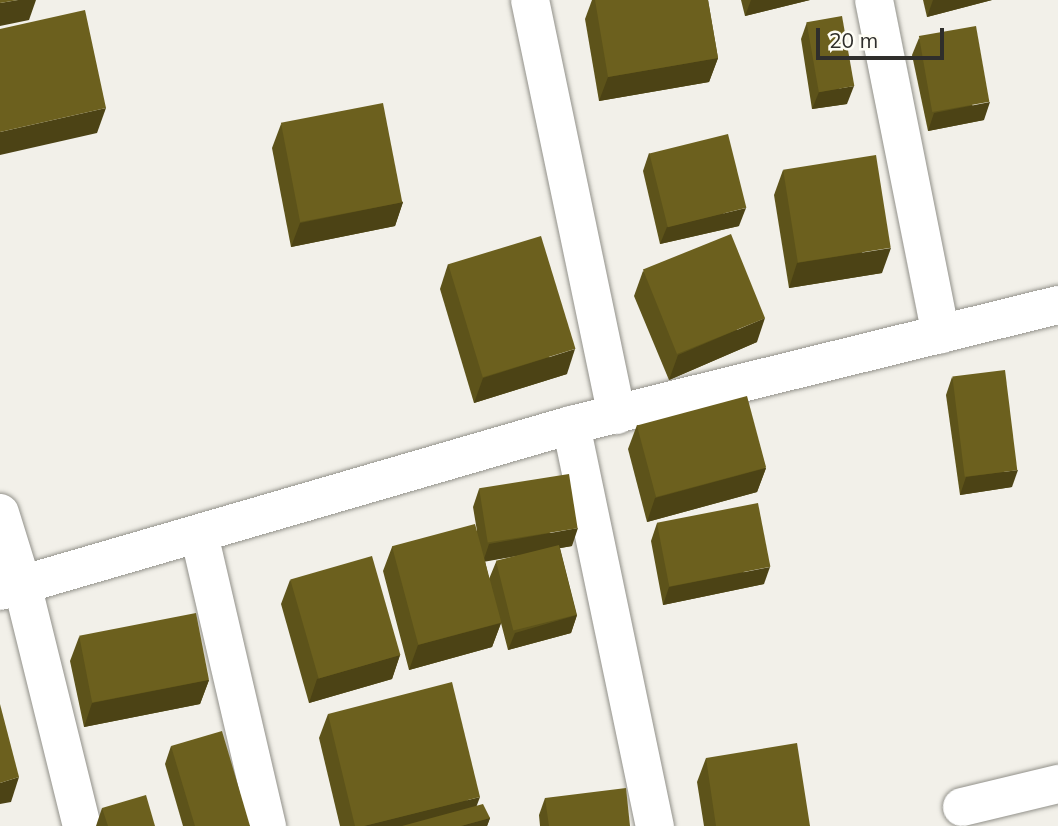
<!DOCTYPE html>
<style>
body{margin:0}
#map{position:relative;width:1058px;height:826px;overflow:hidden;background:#f2f0e9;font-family:Mulish,sans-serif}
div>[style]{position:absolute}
.roads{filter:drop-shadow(0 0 2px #92918a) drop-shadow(0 0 2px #92918a)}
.minor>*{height:38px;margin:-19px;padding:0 19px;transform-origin:19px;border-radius:19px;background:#fff}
.wall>*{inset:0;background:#5d531a}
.shaded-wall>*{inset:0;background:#4c4315}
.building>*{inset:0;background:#6c601e;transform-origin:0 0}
span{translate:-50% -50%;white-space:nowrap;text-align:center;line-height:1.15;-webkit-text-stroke:7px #fffef6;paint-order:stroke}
.scale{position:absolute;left:816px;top:28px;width:128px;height:32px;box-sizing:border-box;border:4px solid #2f2e2b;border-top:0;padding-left:9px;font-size:21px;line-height:24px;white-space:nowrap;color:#2f2e2b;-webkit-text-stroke:5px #fffef6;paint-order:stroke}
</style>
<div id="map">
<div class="roads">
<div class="minor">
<i style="left:530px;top:0;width:424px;rotate:78.2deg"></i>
<i style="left:874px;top:0;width:341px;rotate:78.7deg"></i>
<i style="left:571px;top:425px;width:410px;rotate:78.2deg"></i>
<i style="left:0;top:513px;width:74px;rotate:72.8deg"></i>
<i style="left:22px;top:584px;width:249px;rotate:76.1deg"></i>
<i style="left:199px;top:534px;width:300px;rotate:76.9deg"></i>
<i style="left:0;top:591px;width:595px;rotate:-16.21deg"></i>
<i style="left:571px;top:425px;width:502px;rotate:-13.84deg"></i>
<i style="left:962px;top:807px;width:99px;rotate:-13.5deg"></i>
</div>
</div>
<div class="wall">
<i style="clip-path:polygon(592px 0,708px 0,718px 58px,709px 82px,599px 101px,585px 19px)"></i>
<i style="clip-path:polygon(741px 0,810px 0,745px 16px)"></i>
<i style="clip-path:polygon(923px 0,992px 0,927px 17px)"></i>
<i style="clip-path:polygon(807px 22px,847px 104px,812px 109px,801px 39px)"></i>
<i style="clip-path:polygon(919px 38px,984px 120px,928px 131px,912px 55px)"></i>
<i style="clip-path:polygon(281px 124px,403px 202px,395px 226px,291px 247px,272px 148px)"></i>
<i style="clip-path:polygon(649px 153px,739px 226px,660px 244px,643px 171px)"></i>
<i style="clip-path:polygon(783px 170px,882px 273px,789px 288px,774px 195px)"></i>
<i style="clip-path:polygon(448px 264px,567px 374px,474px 403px,440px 289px)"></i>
<i style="clip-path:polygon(643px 271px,757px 342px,669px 380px,634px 296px)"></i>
<i style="clip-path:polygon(952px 377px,1012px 487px,960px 495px,946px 395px)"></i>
<i style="clip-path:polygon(637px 425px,766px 468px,757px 492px,647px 522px,628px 449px)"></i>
<i style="clip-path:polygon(evenodd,479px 489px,572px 546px,560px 548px,577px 615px,571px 633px,508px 650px,501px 623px,492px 647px,409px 670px,383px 571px,392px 547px,477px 531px,473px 507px,479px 489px,522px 555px,496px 562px,489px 579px,485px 561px,522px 555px)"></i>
<i style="clip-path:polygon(657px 523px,764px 584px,663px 605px,651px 541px)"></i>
<i style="clip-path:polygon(290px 580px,400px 655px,392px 679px,309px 703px,281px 604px)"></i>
<i style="clip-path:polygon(79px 637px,209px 680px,200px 704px,84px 727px,70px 661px)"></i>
<i style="clip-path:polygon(328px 714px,476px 806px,490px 818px,487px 826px,340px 826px,319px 738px)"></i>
<i style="clip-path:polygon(171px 746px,250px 826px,183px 826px,165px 764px)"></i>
<i style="clip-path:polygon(706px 758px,810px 826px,704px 826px,697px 782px)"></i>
<i style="clip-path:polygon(545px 798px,630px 826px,540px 826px,539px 815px)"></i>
<i style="clip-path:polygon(102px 808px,155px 826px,96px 826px)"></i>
</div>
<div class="shaded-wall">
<i style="clip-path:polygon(18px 0,36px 0,29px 20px,0 26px,0 3px)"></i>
<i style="clip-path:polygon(751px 0,810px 0,745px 16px)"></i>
<i style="clip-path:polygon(933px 0,992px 0,927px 17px)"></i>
<i style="clip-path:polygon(718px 58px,709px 82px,599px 101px,608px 77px)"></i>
<i style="clip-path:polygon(854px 86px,847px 104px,812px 109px,819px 92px)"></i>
<i style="clip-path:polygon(990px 102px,984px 120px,928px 131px,934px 113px)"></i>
<i style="clip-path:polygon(106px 108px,97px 133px,0 155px,0 132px)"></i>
<i style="clip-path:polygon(403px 202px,395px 226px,291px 247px,300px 223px)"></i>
<i style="clip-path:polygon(746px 208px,739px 226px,660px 244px,667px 227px)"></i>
<i style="clip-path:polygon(891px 248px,882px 273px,789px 288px,797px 263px)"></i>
<i style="clip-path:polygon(765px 318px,757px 342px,669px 380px,678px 355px)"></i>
<i style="clip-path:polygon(575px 349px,567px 374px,474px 403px,483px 378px)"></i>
<i style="clip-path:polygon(766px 468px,757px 492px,647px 522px,655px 498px)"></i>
<i style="clip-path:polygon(1018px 470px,1012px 487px,960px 495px,966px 477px)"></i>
<i style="clip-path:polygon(578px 528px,572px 546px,483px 562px,489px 544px)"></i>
<i style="clip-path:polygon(770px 567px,764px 584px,663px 605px,669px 587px)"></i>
<i style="clip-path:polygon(577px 615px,571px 633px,508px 650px,515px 633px)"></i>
<i style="clip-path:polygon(501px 623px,492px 647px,409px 670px,418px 645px)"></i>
<i style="clip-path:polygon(400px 655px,392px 679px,309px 703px,317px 679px)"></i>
<i style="clip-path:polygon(209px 680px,200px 704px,84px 727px,92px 703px)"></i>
<i style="clip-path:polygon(19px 777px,11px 802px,0 804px,0 783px)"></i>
<i style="clip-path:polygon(480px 797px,471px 821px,450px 826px,364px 826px)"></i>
<i style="clip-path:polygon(490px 818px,487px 826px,461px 826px)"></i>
</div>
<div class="building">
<i style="clip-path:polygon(0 0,18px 0,0 3px)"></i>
<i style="clip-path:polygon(595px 0,708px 0,718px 58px,608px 77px)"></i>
<i style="clip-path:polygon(85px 10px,106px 108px,0 132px,0 29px)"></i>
<i style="left:842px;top:16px;width:71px;height:36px;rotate:80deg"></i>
<i style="left:976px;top:26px;width:77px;height:58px;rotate:80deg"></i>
<i style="left:383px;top:103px;width:101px;height:104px;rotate:79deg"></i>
<i style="left:728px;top:134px;width:76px;height:81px;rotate:76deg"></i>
<i style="left:876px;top:155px;width:94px;height:94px;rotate:81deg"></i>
<i style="left:731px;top:234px;width:91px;height:95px;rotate:68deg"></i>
<i style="left:541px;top:236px;width:118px;height:97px;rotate:73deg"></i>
<i style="left:1005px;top:370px;width:101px;height:53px;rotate:83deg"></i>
<i style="left:747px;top:396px;width:74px;height:114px;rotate:75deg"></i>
<i style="left:569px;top:474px;width:55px;height:91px;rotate:81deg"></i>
<i style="left:758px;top:503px;width:65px;height:103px;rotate:79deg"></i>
<i style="left:475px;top:524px;width:102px;height:86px;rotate:75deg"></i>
<i style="left:559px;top:545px;width:72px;height:65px;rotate:76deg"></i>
<i style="left:372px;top:556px;width:103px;height:85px;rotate:74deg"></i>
<i style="left:196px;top:613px;width:68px;height:119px;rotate:79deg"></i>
<i style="clip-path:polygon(452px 682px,480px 797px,364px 826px,355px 826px,328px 714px)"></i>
<i style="clip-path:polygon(0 704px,19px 777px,0 783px)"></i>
<i style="clip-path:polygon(222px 731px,250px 826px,195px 826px,171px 746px)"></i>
<i style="clip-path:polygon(797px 743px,810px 826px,716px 826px,706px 758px)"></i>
<i style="clip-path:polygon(626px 788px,630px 826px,549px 826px,545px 798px)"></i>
<i style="clip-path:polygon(146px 795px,155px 826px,108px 826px,102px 808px)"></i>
<i style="clip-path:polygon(483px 804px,490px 818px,461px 826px,402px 826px)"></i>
</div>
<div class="scale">20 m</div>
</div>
